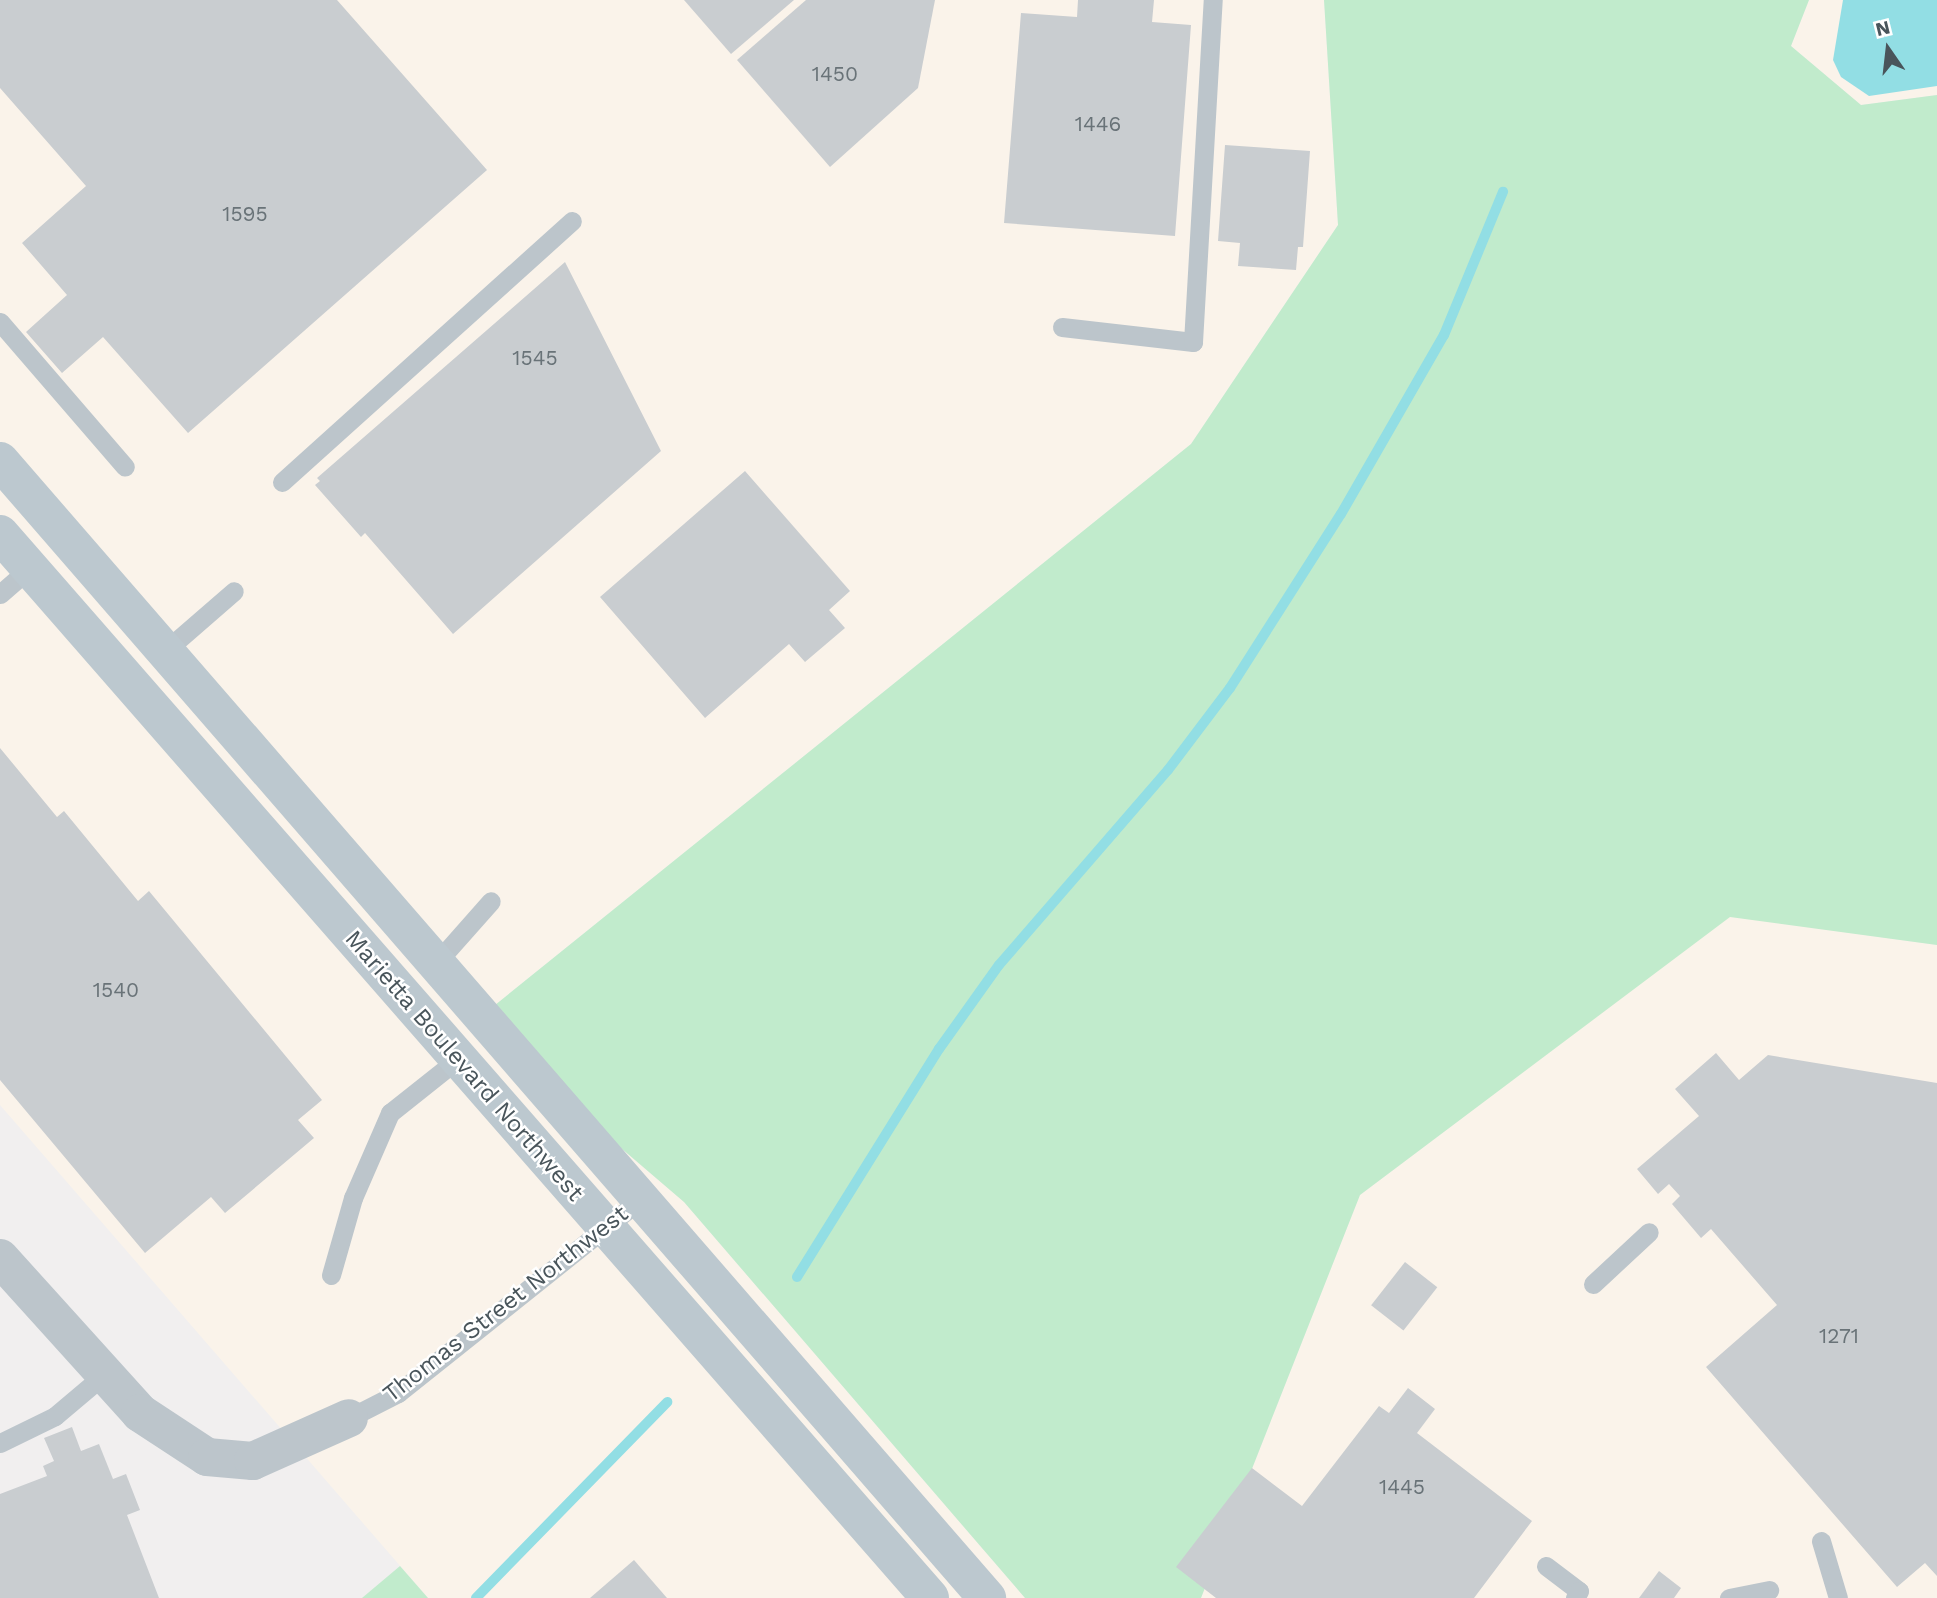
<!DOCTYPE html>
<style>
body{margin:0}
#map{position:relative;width:1937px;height:1598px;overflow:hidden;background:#f1efef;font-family:"Work Sans",sans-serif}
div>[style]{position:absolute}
.commercial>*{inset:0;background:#faf3ea}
.green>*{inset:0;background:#c1ebcc}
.water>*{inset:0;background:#92dee4}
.stream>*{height:10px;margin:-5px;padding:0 5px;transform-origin:5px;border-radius:5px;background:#92dee4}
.building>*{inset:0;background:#c9cdd0;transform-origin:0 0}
.lane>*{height:19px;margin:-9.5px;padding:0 9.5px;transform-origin:9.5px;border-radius:9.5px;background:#bcc5cb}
.street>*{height:38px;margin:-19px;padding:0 19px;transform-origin:19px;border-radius:19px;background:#bcc5cb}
.secondary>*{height:38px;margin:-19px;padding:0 19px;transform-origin:19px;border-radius:19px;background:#bcc8cf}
span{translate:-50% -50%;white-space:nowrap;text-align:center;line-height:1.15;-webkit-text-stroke:5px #fff;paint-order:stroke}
.number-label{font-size:21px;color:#697378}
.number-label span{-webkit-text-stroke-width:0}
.street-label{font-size:24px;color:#49555b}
.north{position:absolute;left:1853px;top:14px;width:70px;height:70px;-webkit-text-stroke:5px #fff;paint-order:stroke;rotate:346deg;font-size:19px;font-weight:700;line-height:28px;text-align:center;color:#49555b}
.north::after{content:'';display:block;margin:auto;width:24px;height:32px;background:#49555b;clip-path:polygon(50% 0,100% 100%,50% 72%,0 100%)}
</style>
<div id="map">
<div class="commercial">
<i style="clip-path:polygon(0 0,1324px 0,1338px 225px,1191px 444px,474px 1022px,684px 1202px,1025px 1598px,428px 1598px,0 1105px)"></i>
<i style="clip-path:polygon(1809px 0,1937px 0,1937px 95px,1861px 105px,1791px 46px)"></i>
<i style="clip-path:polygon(1730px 916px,1937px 945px,1937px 1598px,1201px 1598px,1360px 1195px)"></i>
</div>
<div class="green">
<i style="clip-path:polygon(1324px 0,1809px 0,1791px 46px,1861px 105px,1937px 95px,1937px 945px,1730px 917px,1360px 1195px,1201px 1598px,1025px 1598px,684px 1202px,474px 1022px,1191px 444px,1338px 225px)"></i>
<i style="clip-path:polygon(400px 1566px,428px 1598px,362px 1598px)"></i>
</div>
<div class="water">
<i style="clip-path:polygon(1843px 0,1937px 0,1937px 86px,1869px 96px,1841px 77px,1833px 60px)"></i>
</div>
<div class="stream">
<i style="left:797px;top:1277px;width:269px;rotate:-58.1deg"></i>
<i style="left:939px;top:1049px;width:103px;rotate:-54.5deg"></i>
<i style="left:999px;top:965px;width:258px;rotate:-49.1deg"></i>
<i style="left:1168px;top:770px;width:103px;rotate:-52.9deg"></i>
<i style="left:1230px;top:688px;width:206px;rotate:-57.5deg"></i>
<i style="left:1341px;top:514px;width:207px;rotate:-60.1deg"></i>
<i style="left:1444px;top:335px;width:155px;rotate:-67.6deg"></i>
<i style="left:476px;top:1598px;width:274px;rotate:-45.7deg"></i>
</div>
<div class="building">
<i style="clip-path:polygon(0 0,337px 0,487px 170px,188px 433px,103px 337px,62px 373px,26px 332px,67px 295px,22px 243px,86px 186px,0 88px)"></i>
<i style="clip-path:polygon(684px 0,794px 0,731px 54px)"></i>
<i style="clip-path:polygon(806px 0,935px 0,918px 88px,830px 167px,737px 60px)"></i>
<i style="clip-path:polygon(1078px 0,1154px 0,1152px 22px,1191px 25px,1175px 236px,1004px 223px,1021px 13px,1077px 17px)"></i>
<i style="clip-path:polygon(1225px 145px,1310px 151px,1303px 247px,1298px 247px,1296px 270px,1238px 266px,1240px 243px,1218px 241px)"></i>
<i style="clip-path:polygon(565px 262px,661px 451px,453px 634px,365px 533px,361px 537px,315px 485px,320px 481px,317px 478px)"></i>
<i style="clip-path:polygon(745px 471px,850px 591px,829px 610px,845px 628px,805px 662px,789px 644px,705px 718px,600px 597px)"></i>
<i style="clip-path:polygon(0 748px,57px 817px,64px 811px,138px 901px,149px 891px,322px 1100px,298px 1120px,314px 1138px,225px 1213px,211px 1197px,145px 1253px,0 1080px)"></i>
<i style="clip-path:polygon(1716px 1053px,1739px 1080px,1768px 1055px,1937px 1083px,1937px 1576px,1925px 1563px,1897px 1587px,1706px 1367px,1777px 1305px,1711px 1229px,1701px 1238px,1672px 1204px,1680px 1196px,1669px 1184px,1658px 1194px,1637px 1169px,1699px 1116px,1675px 1089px)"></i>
<i style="left:1405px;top:1262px;width:41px;height:55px;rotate:38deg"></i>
<i style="clip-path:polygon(1408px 1388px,1435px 1409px,1417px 1433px,1532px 1521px,1474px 1598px,1216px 1598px,1176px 1567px,1252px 1468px,1302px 1506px,1379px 1406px,1389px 1413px)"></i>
<i style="clip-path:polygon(72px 1427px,81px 1451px,99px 1444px,113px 1479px,126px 1474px,140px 1510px,127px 1515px,159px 1598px,0 1598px,0 1494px,47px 1476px,43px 1466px,54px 1461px,44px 1438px)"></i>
<i style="clip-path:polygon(634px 1560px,667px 1598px,590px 1598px)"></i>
<i style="clip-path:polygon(1659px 1571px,1681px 1588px,1674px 1598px,1639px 1598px)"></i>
</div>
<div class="lane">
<i style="left:0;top:322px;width:191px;rotate:49.2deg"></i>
<i style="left:1062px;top:327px;width:132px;rotate:6.5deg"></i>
<i style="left:1193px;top:342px;width:343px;rotate:-86.7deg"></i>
<i style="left:282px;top:482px;width:390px;rotate:-42deg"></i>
<i style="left:0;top:594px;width:40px;rotate:-41deg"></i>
<i style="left:165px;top:651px;width:91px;rotate:-41deg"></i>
<i style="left:437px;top:962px;width:81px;rotate:-48.5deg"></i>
<i style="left:331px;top:1275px;width:80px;rotate:-74.1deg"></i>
<i style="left:353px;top:1198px;width:93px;rotate:-66.5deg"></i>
<i style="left:390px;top:1113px;width:87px;rotate:-38.5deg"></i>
<i style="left:1593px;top:1284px;width:76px;rotate:-42.9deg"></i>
<i style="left:349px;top:1418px;width:55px;rotate:-27deg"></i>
<i style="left:398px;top:1393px;width:312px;rotate:-38.6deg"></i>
<i style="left:0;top:1443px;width:61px;rotate:-26.1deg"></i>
<i style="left:55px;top:1416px;width:67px;rotate:-40.1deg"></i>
<i style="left:1821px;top:1541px;width:59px;rotate:73.4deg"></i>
<i style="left:1546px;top:1566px;width:41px;rotate:37.1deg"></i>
<i style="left:1579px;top:1591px;width:8px;rotate:120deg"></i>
<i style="left:1729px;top:1598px;width:41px;rotate:-11.3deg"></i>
</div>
<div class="street">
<i style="left:0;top:1258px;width:209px;rotate:47.9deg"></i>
<i style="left:140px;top:1413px;width:80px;rotate:33.3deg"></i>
<i style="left:207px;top:1457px;width:46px;rotate:5deg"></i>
<i style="left:253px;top:1461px;width:105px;rotate:-24.1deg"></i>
</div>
<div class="secondary">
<i style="left:0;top:461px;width:1506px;rotate:49.04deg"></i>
<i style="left:0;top:534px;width:1413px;rotate:48.84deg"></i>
</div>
<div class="number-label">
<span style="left:835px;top:74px">1450</span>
<span style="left:1098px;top:124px">1446</span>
<span style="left:245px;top:214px">1595</span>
<span style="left:535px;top:358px">1545</span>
<span style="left:116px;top:990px">1540</span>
<span style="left:1839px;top:1336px">1271</span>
<span style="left:1402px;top:1487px">1445</span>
</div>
<div class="street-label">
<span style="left:464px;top:1066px;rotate:49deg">Marietta Boulevard Northwest</span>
<span style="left:506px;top:1304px;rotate:-38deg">Thomas Street Northwest</span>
</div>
<div class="north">N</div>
</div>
